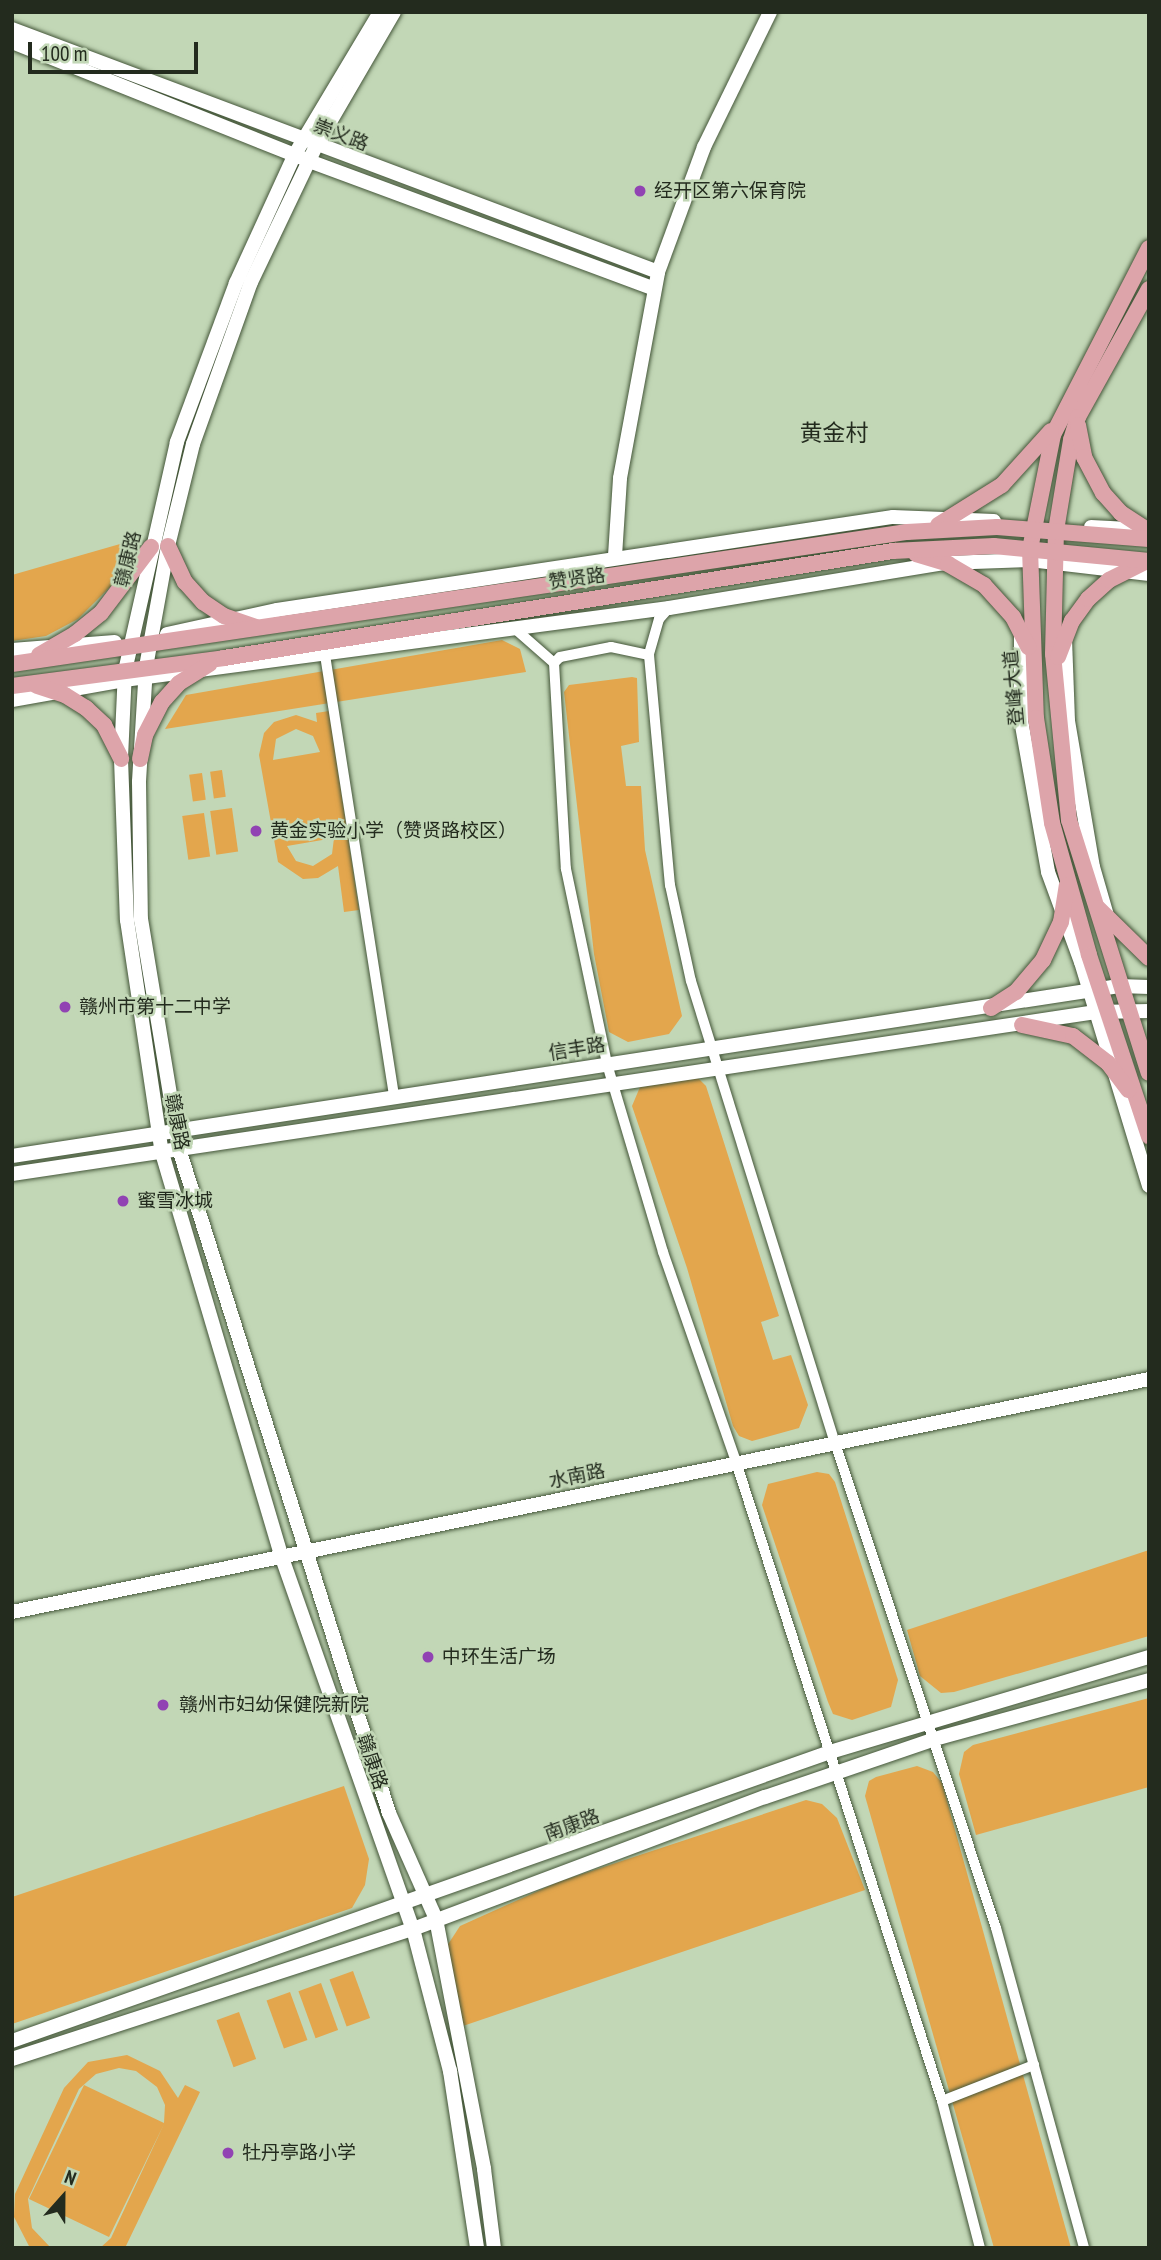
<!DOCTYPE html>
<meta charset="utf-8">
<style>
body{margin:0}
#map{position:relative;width:1161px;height:2260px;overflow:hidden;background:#c2d7b6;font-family:"PT Sans Narrow","Noto Sans SC",sans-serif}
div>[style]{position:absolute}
.green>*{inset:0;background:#e3a64d;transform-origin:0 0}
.roads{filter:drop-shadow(0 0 2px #445639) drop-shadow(0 0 2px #445639)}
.street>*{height:10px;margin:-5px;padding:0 5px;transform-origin:5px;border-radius:5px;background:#fff}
.secondary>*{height:14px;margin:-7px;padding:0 7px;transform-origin:7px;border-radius:7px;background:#fff}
.primary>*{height:16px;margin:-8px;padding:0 8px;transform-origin:8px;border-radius:8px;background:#dda4aa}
.dots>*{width:19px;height:19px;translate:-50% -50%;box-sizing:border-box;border:4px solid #c2d7b6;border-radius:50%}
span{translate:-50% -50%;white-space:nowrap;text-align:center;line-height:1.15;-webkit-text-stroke:5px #c2d7b6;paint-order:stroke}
.street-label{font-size:19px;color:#232b1e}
.poi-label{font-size:19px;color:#232b1e}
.left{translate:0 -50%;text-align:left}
.quarter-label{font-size:23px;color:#232b1e}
.frame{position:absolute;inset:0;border:14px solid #232b1e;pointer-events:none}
.north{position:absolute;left:28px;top:2162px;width:70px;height:70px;-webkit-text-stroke:5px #c2d7b6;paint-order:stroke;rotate:21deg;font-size:19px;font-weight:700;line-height:28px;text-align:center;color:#232b1e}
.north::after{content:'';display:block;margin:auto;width:24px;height:32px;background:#232b1e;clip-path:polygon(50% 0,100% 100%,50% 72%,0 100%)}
.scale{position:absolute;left:28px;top:42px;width:170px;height:32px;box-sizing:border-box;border:4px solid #232b1e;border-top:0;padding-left:9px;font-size:21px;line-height:24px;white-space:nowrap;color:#232b1e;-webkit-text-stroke:5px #c2d7b6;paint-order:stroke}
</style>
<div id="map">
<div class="green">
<i style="clip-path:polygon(134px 540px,121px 576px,78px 619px,46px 636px,12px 641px,12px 575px)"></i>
<i style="clip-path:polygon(502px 640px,520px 649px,526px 672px,165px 729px,186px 695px)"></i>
<i style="clip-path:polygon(632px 677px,637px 678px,639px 742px,621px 746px,626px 786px,641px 786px,645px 850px,682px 1016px,669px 1034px,628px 1042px,609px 1032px,594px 954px,564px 692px,569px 685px)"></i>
<i style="clip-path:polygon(evenodd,329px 711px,359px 910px,344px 912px,338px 866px,318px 878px,303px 879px,278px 862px,259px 755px,264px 733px,274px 722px,296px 715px,317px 722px,316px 713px,329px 711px,296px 729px,313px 736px,320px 752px,273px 760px,276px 739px,296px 729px,329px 711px,334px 838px,332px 854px,313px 866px,296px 861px,287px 846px,334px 838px)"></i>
<i style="left:222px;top:770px;width:27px;height:12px;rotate:82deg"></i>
<i style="left:202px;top:773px;width:27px;height:13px;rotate:82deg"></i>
<i style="left:232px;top:808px;width:44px;height:22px;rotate:82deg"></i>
<i style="left:204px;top:813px;width:44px;height:22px;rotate:82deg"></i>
<i style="clip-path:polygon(698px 1078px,706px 1086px,779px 1316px,761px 1322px,773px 1360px,791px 1355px,808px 1405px,799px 1428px,752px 1441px,739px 1436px,733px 1426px,687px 1268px,632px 1106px,640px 1087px)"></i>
<i style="clip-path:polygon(817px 1472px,829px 1474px,835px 1482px,898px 1680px,891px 1707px,852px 1720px,833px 1714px,828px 1702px,762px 1505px,768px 1484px)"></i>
<i style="clip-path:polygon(1149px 1550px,1149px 1636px,954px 1692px,941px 1693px,920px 1676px,907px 1630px)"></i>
<i style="clip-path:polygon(1149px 1698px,1149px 1787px,976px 1835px,959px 1774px,964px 1752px,973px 1745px)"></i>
<i style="clip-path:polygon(917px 1766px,933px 1772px,942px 1783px,1071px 2248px,994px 2248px,865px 1796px,869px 1781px,876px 1777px)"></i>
<i style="clip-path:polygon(344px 1786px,369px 1859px,365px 1885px,352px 1908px,12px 2024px,12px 1897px)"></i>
<i style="clip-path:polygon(806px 1800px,822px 1804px,837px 1818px,865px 1890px,460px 2027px,443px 1952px,460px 1926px,558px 1882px)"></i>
<i style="left:353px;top:1971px;width:50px;height:25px;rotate:70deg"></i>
<i style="left:321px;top:1983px;width:50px;height:24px;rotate:70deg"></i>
<i style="left:290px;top:1992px;width:51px;height:25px;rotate:70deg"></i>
<i style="left:239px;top:2012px;width:50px;height:24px;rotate:70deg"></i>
<i style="clip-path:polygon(127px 2055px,160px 2071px,178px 2098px,185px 2085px,200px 2092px,125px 2248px,100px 2248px,111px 2238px,164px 2124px,109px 2237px,29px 2199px,84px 2085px,164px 2123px,165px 2105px,157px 2087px,136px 2071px,119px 2068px,96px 2074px,79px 2089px,28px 2199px,32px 2228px,51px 2248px,30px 2248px,14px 2217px,15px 2194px,64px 2088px,88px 2062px)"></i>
</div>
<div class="roads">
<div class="street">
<i style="left:669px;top:608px;width:15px;rotate:132deg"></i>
<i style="left:659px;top:619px;width:37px;rotate:106deg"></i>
<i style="left:649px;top:655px;width:231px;rotate:84.8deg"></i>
<i style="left:670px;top:885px;width:98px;rotate:77.7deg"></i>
<i style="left:691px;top:981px;width:484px;rotate:72.7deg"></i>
<i style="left:835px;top:1443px;width:511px;rotate:71.64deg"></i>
<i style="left:996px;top:1928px;width:332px;rotate:74.6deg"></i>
<i style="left:513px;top:627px;width:55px;rotate:41.3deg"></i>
<i style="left:554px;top:663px;width:206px;rotate:86.7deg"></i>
<i style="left:566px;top:869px;width:199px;rotate:78.1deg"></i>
<i style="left:607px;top:1064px;width:196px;rotate:73.4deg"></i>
<i style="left:663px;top:1252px;width:225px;rotate:70.8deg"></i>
<i style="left:737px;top:1465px;width:668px;rotate:72.13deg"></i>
<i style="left:942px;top:2101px;width:152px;rotate:75.5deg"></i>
<i style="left:325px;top:655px;width:447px;rotate:81.1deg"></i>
<i style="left:554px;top:663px;width:8px;rotate:-45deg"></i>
<i style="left:560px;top:657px;width:52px;rotate:-11.1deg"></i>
<i style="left:611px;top:647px;width:39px;rotate:12deg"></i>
<i style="left:942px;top:2101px;width:99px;rotate:-21.4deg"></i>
</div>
<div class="secondary">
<i style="left:380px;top:12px;width:165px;rotate:120.9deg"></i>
<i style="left:295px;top:154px;width:142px;rotate:114.6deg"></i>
<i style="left:236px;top:283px;width:170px;rotate:110.4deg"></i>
<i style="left:177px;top:442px;width:234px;rotate:102.8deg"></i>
<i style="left:125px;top:670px;width:89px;rotate:92.6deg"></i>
<i style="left:121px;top:759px;width:161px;rotate:87.9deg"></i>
<i style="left:127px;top:920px;width:236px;rotate:81.5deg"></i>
<i style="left:162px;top:1153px;width:419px;rotate:73.5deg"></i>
<i style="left:281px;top:1555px;width:397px;rotate:70.6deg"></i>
<i style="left:413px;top:1929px;width:147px;rotate:75.4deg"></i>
<i style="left:450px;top:2071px;width:179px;rotate:81.3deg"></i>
<i style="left:394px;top:12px;width:155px;rotate:120.2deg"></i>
<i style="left:316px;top:146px;width:151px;rotate:115.5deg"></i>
<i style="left:251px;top:282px;width:172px;rotate:109.7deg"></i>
<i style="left:193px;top:444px;width:105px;rotate:103.8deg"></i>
<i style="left:168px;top:546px;width:123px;rotate:100.3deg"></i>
<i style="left:146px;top:667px;width:115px;rotate:93.5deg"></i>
<i style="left:139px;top:782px;width:137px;rotate:89.2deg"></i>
<i style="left:141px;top:919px;width:233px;rotate:80.6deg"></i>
<i style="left:179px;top:1149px;width:696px;rotate:72.45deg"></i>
<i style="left:389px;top:1813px;width:116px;rotate:66.1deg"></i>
<i style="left:436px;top:1919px;width:255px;rotate:79.1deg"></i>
<i style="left:484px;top:2169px;width:80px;rotate:82.8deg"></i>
<i style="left:12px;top:29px;width:690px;rotate:20.61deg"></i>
<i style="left:12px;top:42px;width:320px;rotate:21.8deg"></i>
<i style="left:309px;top:161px;width:367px;rotate:20.3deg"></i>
<i style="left:1091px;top:527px;width:57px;rotate:3deg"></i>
<i style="left:615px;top:556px;width:78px;rotate:-86.3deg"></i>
<i style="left:620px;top:478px;width:209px;rotate:-79.5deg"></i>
<i style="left:658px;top:272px;width:133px;rotate:-69.8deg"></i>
<i style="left:704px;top:147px;width:150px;rotate:-63.9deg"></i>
<i style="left:1021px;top:633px;width:87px;rotate:90deg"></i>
<i style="left:1021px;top:720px;width:154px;rotate:79.9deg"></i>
<i style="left:1048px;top:872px;width:96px;rotate:69.9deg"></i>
<i style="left:1081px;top:962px;width:234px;rotate:73.1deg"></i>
<i style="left:167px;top:634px;width:113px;rotate:-12.3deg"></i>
<i style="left:277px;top:610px;width:623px;rotate:-8.59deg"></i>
<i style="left:893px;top:517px;width:101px;rotate:2.3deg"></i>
<i style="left:1065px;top:639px;width:82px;rotate:87.9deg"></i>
<i style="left:1068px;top:721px;width:148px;rotate:80.3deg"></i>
<i style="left:1093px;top:867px;width:54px;rotate:73.9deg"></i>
<i style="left:12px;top:650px;width:103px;rotate:-4.4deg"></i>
<i style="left:12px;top:700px;width:114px;rotate:-10.1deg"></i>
<i style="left:124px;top:680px;width:550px;rotate:-7.53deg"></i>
<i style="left:669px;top:608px;width:280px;rotate:-9.3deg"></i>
<i style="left:945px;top:563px;width:85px;rotate:-2deg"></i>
<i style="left:1030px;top:560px;width:120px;rotate:6.7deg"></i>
<i style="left:12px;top:1156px;width:1120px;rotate:-8.73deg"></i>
<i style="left:1119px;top:986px;width:30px;rotate:2deg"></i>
<i style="left:12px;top:1174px;width:1096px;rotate:-8.5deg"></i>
<i style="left:1096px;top:1012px;width:53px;rotate:-1.1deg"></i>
<i style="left:12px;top:1612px;width:1161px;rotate:-11.58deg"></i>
<i style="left:12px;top:2041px;width:868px;rotate:-19.46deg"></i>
<i style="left:830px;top:1752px;width:333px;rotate:-16.6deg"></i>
<i style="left:12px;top:2059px;width:422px;rotate:-18deg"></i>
<i style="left:413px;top:1929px;width:376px;rotate:-20.6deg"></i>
<i style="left:765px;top:1797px;width:180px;rotate:-18.8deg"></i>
<i style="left:935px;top:1739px;width:222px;rotate:-15.4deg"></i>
</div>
<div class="primary">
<i style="left:1149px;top:248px;width:210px;rotate:117.2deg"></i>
<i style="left:1053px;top:435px;width:116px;rotate:101.4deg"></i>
<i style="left:1030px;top:549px;width:169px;rotate:88deg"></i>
<i style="left:1036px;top:718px;width:106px;rotate:81.3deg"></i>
<i style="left:1052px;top:823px;width:137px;rotate:74.3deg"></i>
<i style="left:1089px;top:955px;width:191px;rotate:71.7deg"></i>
<i style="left:1149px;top:289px;width:146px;rotate:119deg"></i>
<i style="left:1078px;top:417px;width:24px;rotate:107deg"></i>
<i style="left:1071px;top:440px;width:92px;rotate:99.4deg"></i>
<i style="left:1056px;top:531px;width:123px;rotate:91.4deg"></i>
<i style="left:1053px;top:654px;width:167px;rotate:84.5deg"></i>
<i style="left:1069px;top:820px;width:265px;rotate:72.5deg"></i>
<i style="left:1078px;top:425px;width:33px;rotate:79deg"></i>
<i style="left:1084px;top:457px;width:41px;rotate:62.2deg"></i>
<i style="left:1103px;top:493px;width:27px;rotate:48deg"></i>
<i style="left:1121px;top:513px;width:33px;rotate:33deg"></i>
<i style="left:938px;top:525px;width:75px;rotate:-32deg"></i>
<i style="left:1002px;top:485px;width:73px;rotate:-47.8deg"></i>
<i style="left:168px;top:546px;width:40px;rotate:65deg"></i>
<i style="left:185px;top:582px;width:27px;rotate:48deg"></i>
<i style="left:203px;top:602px;width:25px;rotate:34deg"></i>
<i style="left:224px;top:616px;width:34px;rotate:19deg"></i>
<i style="left:916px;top:554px;width:34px;rotate:17deg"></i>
<i style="left:948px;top:564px;width:42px;rotate:30.3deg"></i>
<i style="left:984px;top:585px;width:43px;rotate:47.8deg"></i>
<i style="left:1013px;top:617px;width:34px;rotate:63deg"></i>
<i style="left:39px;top:655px;width:42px;rotate:-30.3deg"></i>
<i style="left:75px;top:634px;width:33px;rotate:-39deg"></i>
<i style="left:101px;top:613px;width:83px;rotate:-52.9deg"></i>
<i style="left:1058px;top:657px;width:39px;rotate:-69deg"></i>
<i style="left:1072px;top:621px;width:27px;rotate:-54deg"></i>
<i style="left:1088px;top:599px;width:28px;rotate:-42deg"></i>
<i style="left:1109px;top:580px;width:40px;rotate:-26.6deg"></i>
<i style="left:12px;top:664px;width:905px;rotate:-8.39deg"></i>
<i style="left:907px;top:532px;width:90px;rotate:-3.2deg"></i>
<i style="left:997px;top:527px;width:152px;rotate:4.5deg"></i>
<i style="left:12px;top:686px;width:214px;rotate:-7.5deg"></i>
<i style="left:224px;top:658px;width:678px;rotate:-9.09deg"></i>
<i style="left:893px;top:551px;width:101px;rotate:-2.8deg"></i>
<i style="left:994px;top:546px;width:156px;rotate:5.5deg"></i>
<i style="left:37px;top:686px;width:29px;rotate:18deg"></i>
<i style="left:65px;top:695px;width:25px;rotate:32deg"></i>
<i style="left:86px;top:708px;width:25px;rotate:43deg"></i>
<i style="left:104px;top:725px;width:38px;rotate:63deg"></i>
<i style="left:140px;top:759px;width:25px;rotate:-78deg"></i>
<i style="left:145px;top:735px;width:37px;rotate:-63deg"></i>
<i style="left:162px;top:702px;width:25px;rotate:-48deg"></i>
<i style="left:179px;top:683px;width:36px;rotate:-32deg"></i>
<i style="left:1098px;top:908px;width:71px;rotate:44.4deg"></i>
<i style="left:991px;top:1008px;width:30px;rotate:-33deg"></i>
<i style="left:1016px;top:992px;width:42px;rotate:-49.8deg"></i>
<i style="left:1043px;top:960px;width:42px;rotate:-64.7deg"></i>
<i style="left:1061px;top:922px;width:37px;rotate:-81deg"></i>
<i style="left:1022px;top:1025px;width:52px;rotate:12.2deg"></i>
<i style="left:1073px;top:1036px;width:44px;rotate:37.6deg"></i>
<i style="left:1108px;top:1063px;width:34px;rotate:53deg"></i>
</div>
</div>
<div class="dots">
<i style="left:640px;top:191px;background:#9143b3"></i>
<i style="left:256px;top:831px;background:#9143b3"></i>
<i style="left:65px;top:1007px;background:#9143b3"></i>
<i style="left:123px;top:1201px;background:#9143b3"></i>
<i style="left:428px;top:1657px;background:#9143b3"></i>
<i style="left:163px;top:1705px;background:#9143b3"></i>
<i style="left:228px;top:2153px;background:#9143b3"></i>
</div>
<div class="street-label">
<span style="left:341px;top:135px;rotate:21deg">崇义路</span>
<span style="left:128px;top:559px;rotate:-76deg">赣康路</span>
<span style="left:577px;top:579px;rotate:-8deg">赞贤路</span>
<span style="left:1014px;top:688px;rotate:-95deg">登峰大道</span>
<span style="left:577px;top:1049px;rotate:-9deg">信丰路</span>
<span style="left:177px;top:1122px;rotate:79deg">赣康路</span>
<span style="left:577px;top:1476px;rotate:-11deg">水南路</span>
<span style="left:372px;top:1762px;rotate:71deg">赣康路</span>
<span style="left:572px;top:1825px;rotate:-20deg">南康路</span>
</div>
<div class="poi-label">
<span class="left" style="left:654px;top:191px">经开区第六保育院</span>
<span class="left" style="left:270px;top:831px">黄金实验小学（赞贤路校区）</span>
<span class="left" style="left:79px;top:1007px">赣州市第十二中学</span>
<span class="left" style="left:137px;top:1201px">蜜雪冰城</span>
<span class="left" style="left:442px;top:1657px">中环生活广场</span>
<span class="left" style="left:179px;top:1705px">赣州市妇幼保健院新院</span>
<span class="left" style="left:242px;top:2153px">牡丹亭路小学</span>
</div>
<div class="quarter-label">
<span style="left:834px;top:433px">黄金村</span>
</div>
<div class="frame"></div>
<div class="north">N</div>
<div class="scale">100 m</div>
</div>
